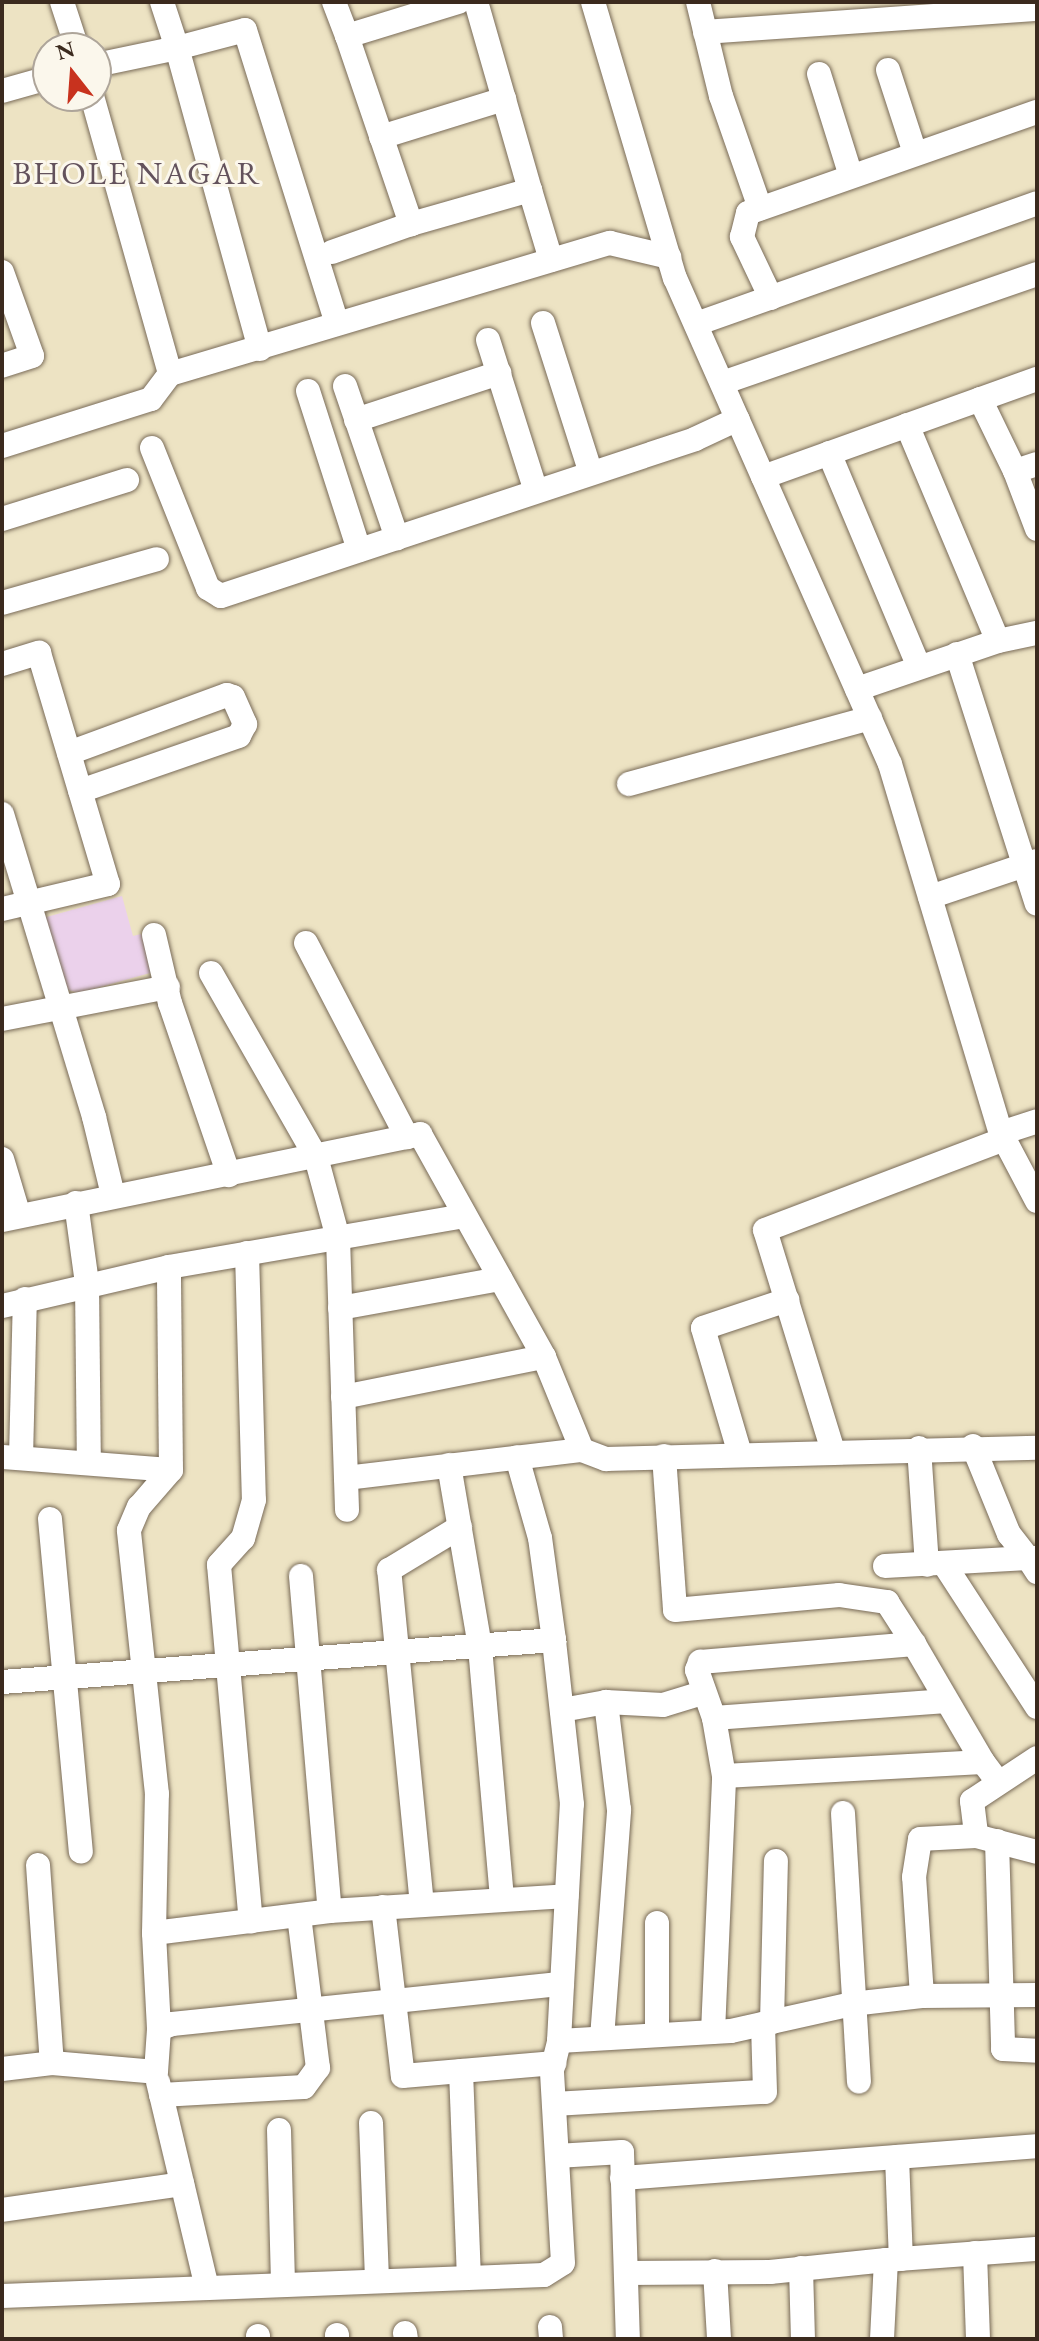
<!DOCTYPE html>
<style>
body{margin:0}
#map{position:relative;width:1039px;height:2341px;overflow:hidden;background:#ede3c3;font-family:"EB Garamond",serif}
div>[style]{position:absolute}
.built>*{inset:0;background:#ebd1eb}
.roads{filter:drop-shadow(0 0 2px #796b58) drop-shadow(0 0 2px #796b58)}
.minor>*{height:24px;margin:-12px;padding:0 12px;transform-origin:12px;border-radius:12px;background:#fff}
span{translate:-50% -50%;white-space:nowrap;text-align:center;line-height:1.15;-webkit-text-stroke:6px #fbf7ec;paint-order:stroke}
.neighbourhood-label{font-size:32px;color:#63525c;letter-spacing:2px}
.frame{position:absolute;inset:0;border:4px solid #3b2a1e;pointer-events:none}
.north{position:absolute;left:32px;top:32px;width:80px;height:80px;box-sizing:border-box;background:#fbf7ec;border:2px solid #aea59a;border-radius:50%;rotate:343deg;font-size:22px;font-weight:700;line-height:32px;text-align:center;color:#3b2a1e}
.north::after{content:'';display:block;margin:auto;width:28px;height:36px;background:#c8321e;clip-path:polygon(50% 0,100% 100%,50% 72%,0 100%)}
</style>
<div id="map">
<div class="built">
<i style="clip-path:polygon(122px 896px,133px 936px,141px 934px,157px 971px,79px 993px,65px 989px,43px 918px)"></i>
</div>
<div class="roads">
<div class="minor">
<i style="left:62px;top:2px;width:48px;rotate:71.9deg"></i>
<i style="left:334px;top:2px;width:36px;rotate:69deg"></i>
<i style="left:458px;top:2px;width:116px;rotate:163deg"></i>
<i style="left:347px;top:36px;width:199px;rotate:71.2deg"></i>
<i style="left:411px;top:224px;width:124px;rotate:-15.9deg"></i>
<i style="left:530px;top:190px;width:196px;rotate:-106deg"></i>
<i style="left:593px;top:2px;width:288px;rotate:73.5deg"></i>
<i style="left:675px;top:278px;width:531px;rotate:66.14deg"></i>
<i style="left:890px;top:764px;width:385px;rotate:73.3deg"></i>
<i style="left:1001px;top:1133px;width:77px;rotate:62.1deg"></i>
<i style="left:698px;top:2px;width:97px;rotate:76.3deg"></i>
<i style="left:721px;top:96px;width:119px;rotate:70.8deg"></i>
<i style="left:705px;top:32px;width:333px;rotate:-4deg"></i>
<i style="left:96px;top:65px;width:83px;rotate:-11.9deg"></i>
<i style="left:177px;top:48px;width:48px;rotate:-108.1deg"></i>
<i style="left:888px;top:70px;width:87px;rotate:72deg"></i>
<i style="left:819px;top:74px;width:107px;rotate:72.6deg"></i>
<i style="left:2px;top:91px;width:48px;rotate:-15.8deg"></i>
<i style="left:92px;top:96px;width:289px;rotate:74.3deg"></i>
<i style="left:381px;top:137px;width:129px;rotate:-17.2deg"></i>
<i style="left:530px;top:190px;width:73px;rotate:73.3deg"></i>
<i style="left:332px;top:252px;width:84px;rotate:-19.5deg"></i>
<i style="left:2px;top:272px;width:89px;rotate:70.3deg"></i>
<i style="left:32px;top:356px;width:32px;rotate:162deg"></i>
<i style="left:771px;top:298px;width:68px;rotate:-115.4deg"></i>
<i style="left:742px;top:237px;width:25px;rotate:-76deg"></i>
<i style="left:748px;top:213px;width:306px;rotate:-19.3deg"></i>
<i style="left:543px;top:323px;width:157px;rotate:72.3deg"></i>
<i style="left:696px;top:324px;width:362px;rotate:-19.5deg"></i>
<i style="left:488px;top:340px;width:158px;rotate:72.4deg"></i>
<i style="left:260px;top:349px;width:312px;rotate:-105.4deg"></i>
<i style="left:177px;top:48px;width:70px;rotate:-14.8deg"></i>
<i style="left:245px;top:30px;width:305px;rotate:72.6deg"></i>
<i style="left:722px;top:383px;width:333px;rotate:-19.1deg"></i>
<i style="left:345px;top:386px;width:161px;rotate:71.1deg"></i>
<i style="left:308px;top:391px;width:167px;rotate:72.2deg"></i>
<i style="left:980px;top:399px;width:80px;rotate:64.1deg"></i>
<i style="left:356px;top:420px;width:151px;rotate:-18.2deg"></i>
<i style="left:907px;top:425px;width:234px;rotate:67.2deg"></i>
<i style="left:998px;top:641px;width:40px;rotate:-12deg"></i>
<i style="left:2px;top:446px;width:156px;rotate:-17.5deg"></i>
<i style="left:151px;top:399px;width:31px;rotate:-53deg"></i>
<i style="left:170px;top:374px;width:459px;rotate:-16.6deg"></i>
<i style="left:610px;top:243px;width:61px;rotate:13.3deg"></i>
<i style="left:152px;top:448px;width:151px;rotate:68.2deg"></i>
<i style="left:208px;top:588px;width:15px;rotate:32deg"></i>
<i style="left:221px;top:596px;width:499px;rotate:-18.3deg"></i>
<i style="left:695px;top:439px;width:47px;rotate:-24.9deg"></i>
<i style="left:829px;top:453px;width:232px;rotate:67.2deg"></i>
<i style="left:1037px;top:464px;width:23px;rotate:162deg"></i>
<i style="left:1015px;top:471px;width:62px;rotate:69.2deg"></i>
<i style="left:763px;top:477px;width:291px;rotate:-19.7deg"></i>
<i style="left:2px;top:519px;width:131px;rotate:-17.3deg"></i>
<i style="left:2px;top:603px;width:161px;rotate:-15.8deg"></i>
<i style="left:957px;top:654px;width:262px;rotate:72.3deg"></i>
<i style="left:2px;top:664px;width:39px;rotate:-17deg"></i>
<i style="left:39px;top:653px;width:241px;rotate:73.4deg"></i>
<i style="left:108px;top:884px;width:109px;rotate:166.7deg"></i>
<i style="left:857px;top:689px;width:149px;rotate:-18.8deg"></i>
<i style="left:69px;top:753px;width:168px;rotate:-20.2deg"></i>
<i style="left:227px;top:695px;width:6px;rotate:18deg"></i>
<i style="left:233px;top:697px;width:30px;rotate:66deg"></i>
<i style="left:245px;top:724px;width:13px;rotate:117deg"></i>
<i style="left:239px;top:736px;width:168px;rotate:160.9deg"></i>
<i style="left:629px;top:784px;width:250px;rotate:-15.3deg"></i>
<i style="left:2px;top:814px;width:317px;rotate:73.1deg"></i>
<i style="left:94px;top:1117px;width:80px;rotate:76.3deg"></i>
<i style="left:930px;top:897px;width:113px;rotate:-18.6deg"></i>
<i style="left:154px;top:935px;width:70px;rotate:76.8deg"></i>
<i style="left:170px;top:1003px;width:182px;rotate:71.1deg"></i>
<i style="left:306px;top:943px;width:219px;rotate:62.5deg"></i>
<i style="left:211px;top:973px;width:212px;rotate:60.3deg"></i>
<i style="left:316px;top:1157px;width:84px;rotate:74.8deg"></i>
<i style="left:338px;top:1238px;width:272px;rotate:88.1deg"></i>
<i style="left:2px;top:1019px;width:169px;rotate:-10.9deg"></i>
<i style="left:1001px;top:1133px;width:38px;rotate:-18deg"></i>
<i style="left:2px;top:1159px;width:59px;rotate:73.4deg"></i>
<i style="left:76px;top:1203px;width:81px;rotate:82.2deg"></i>
<i style="left:87px;top:1283px;width:180px;rotate:89.4deg"></i>
<i style="left:2px;top:1220px;width:427px;rotate:-11.6deg"></i>
<i style="left:420px;top:1134px;width:255px;rotate:60.9deg"></i>
<i style="left:544px;top:1357px;width:100px;rotate:67.8deg"></i>
<i style="left:247px;top:1253px;width:247px;rotate:88.4deg"></i>
<i style="left:254px;top:1500px;width:40px;rotate:106deg"></i>
<i style="left:243px;top:1538px;width:36px;rotate:132deg"></i>
<i style="left:219px;top:1565px;width:358px;rotate:84.9deg"></i>
<i style="left:2px;top:1306px;width:171px;rotate:-13.1deg"></i>
<i style="left:340px;top:1308px;width:163px;rotate:-10.3deg"></i>
<i style="left:343px;top:1397px;width:205px;rotate:-11.3deg"></i>
<i style="left:973px;top:1446px;width:95px;rotate:67.8deg"></i>
<i style="left:1009px;top:1534px;width:31px;rotate:52deg"></i>
<i style="left:1028px;top:1558px;width:9px"></i>
<i style="left:919px;top:1448px;width:117px;rotate:86.1deg"></i>
<i style="left:833px;top:1451px;width:231px;rotate:-107.1deg"></i>
<i style="left:765px;top:1230px;width:256px;rotate:-20.8deg"></i>
<i style="left:740px;top:1454px;width:131px;rotate:-106.4deg"></i>
<i style="left:703px;top:1328px;width:89px;rotate:-18.4deg"></i>
<i style="left:664px;top:1456px;width:154px;rotate:85.9deg"></i>
<i style="left:675px;top:1610px;width:165px;rotate:-5.2deg"></i>
<i style="left:839px;top:1595px;width:49px;rotate:8.3deg"></i>
<i style="left:887px;top:1602px;width:50px;rotate:57.3deg"></i>
<i style="left:2px;top:1457px;width:169px;rotate:4.4deg"></i>
<i style="left:171px;top:1470px;width:203px;rotate:-90.6deg"></i>
<i style="left:169px;top:1267px;width:300px;rotate:-9.8deg"></i>
<i style="left:21px;top:1458px;width:159px;rotate:-88.6deg"></i>
<i style="left:449px;top:1465px;width:185px;rotate:80.3deg"></i>
<i style="left:480px;top:1647px;width:251px;rotate:85deg"></i>
<i style="left:346px;top:1478px;width:238px;rotate:-6.8deg"></i>
<i style="left:582px;top:1450px;width:26px;rotate:21deg"></i>
<i style="left:606px;top:1459px;width:431px;rotate:-1.5deg"></i>
<i style="left:50px;top:1519px;width:334px;rotate:84.7deg"></i>
<i style="left:885px;top:1566px;width:143px;rotate:-3.2deg"></i>
<i style="left:1028px;top:1558px;width:17px;rotate:57deg"></i>
<i style="left:946px;top:1567px;width:167px;rotate:57deg"></i>
<i style="left:301px;top:1576px;width:336px;rotate:85.1deg"></i>
<i style="left:2px;top:1682px;width:554px;rotate:-4.35deg"></i>
<i style="left:554px;top:1640px;width:103px;rotate:-97.8deg"></i>
<i style="left:540px;top:1538px;width:84px;rotate:-105.9deg"></i>
<i style="left:562px;top:1710px;width:45px;rotate:-10.3deg"></i>
<i style="left:606px;top:1702px;width:57px;rotate:3deg"></i>
<i style="left:663px;top:1705px;width:41px;rotate:-17.1deg"></i>
<i style="left:714px;top:1718px;width:233px;rotate:-4.2deg"></i>
<i style="left:1037px;top:1758px;width:78px;rotate:146.5deg"></i>
<i style="left:972px;top:1801px;width:35px;rotate:83deg"></i>
<i style="left:976px;top:1836px;width:63px;rotate:14.7deg"></i>
<i style="left:724px;top:1776px;width:259px;rotate:-3.1deg"></i>
<i style="left:983px;top:1762px;width:26px;rotate:53deg"></i>
<i style="left:843px;top:1813px;width:269px;rotate:86.6deg"></i>
<i style="left:997px;top:1841px;width:208px;rotate:88.3deg"></i>
<i style="left:1003px;top:2049px;width:34px;rotate:3deg"></i>
<i style="left:38px;top:1865px;width:198px;rotate:86deg"></i>
<i style="left:422px;top:1905px;width:337px;rotate:-95.6deg"></i>
<i style="left:389px;top:1570px;width:83px;rotate:-31.2deg"></i>
<i style="left:383px;top:1907px;width:170px;rotate:83.3deg"></i>
<i style="left:403px;top:2076px;width:152px;rotate:-4.9deg"></i>
<i style="left:657px;top:1923px;width:112px;rotate:90deg"></i>
<i style="left:154px;top:1933px;width:139px;rotate:-88.8deg"></i>
<i style="left:157px;top:1794px;width:265px;rotate:-96.1deg"></i>
<i style="left:129px;top:1530px;width:25px;rotate:-67deg"></i>
<i style="left:139px;top:1507px;width:49px;rotate:-49.1deg"></i>
<i style="left:922px;top:1996px;width:119px;rotate:-93.8deg"></i>
<i style="left:914px;top:1877px;width:38px;rotate:-81deg"></i>
<i style="left:920px;top:1839px;width:56px;rotate:-3.1deg"></i>
<i style="left:772px;top:2022px;width:161px;rotate:-88.6deg"></i>
<i style="left:159px;top:2029px;width:96px;rotate:-93deg"></i>
<i style="left:154px;top:1933px;width:177px;rotate:-7.1deg"></i>
<i style="left:330px;top:1911px;width:237px;rotate:-3.6deg"></i>
<i style="left:713px;top:2032px;width:256px;rotate:-87.5deg"></i>
<i style="left:724px;top:1776px;width:59px;rotate:-99.8deg"></i>
<i style="left:714px;top:1718px;width:51px;rotate:-109.5deg"></i>
<i style="left:697px;top:1670px;width:9px;rotate:-69deg"></i>
<i style="left:700px;top:1662px;width:215px;rotate:-4.8deg"></i>
<i style="left:914px;top:1644px;width:137px;rotate:59.7deg"></i>
<i style="left:602px;top:2038px;width:229px;rotate:-85.7deg"></i>
<i style="left:619px;top:1810px;width:109px;rotate:-96.9deg"></i>
<i style="left:559px;top:2041px;width:172px;rotate:-3.3deg"></i>
<i style="left:731px;top:2031px;width:124px;rotate:-12.6deg"></i>
<i style="left:852px;top:2004px;width:70px;rotate:-6.5deg"></i>
<i style="left:922px;top:1996px;width:115px;rotate:-0.5deg"></i>
<i style="left:2px;top:2069px;width:50px;rotate:-6.8deg"></i>
<i style="left:52px;top:2063px;width:104px;rotate:4.9deg"></i>
<i style="left:156px;top:2072px;width:43px;rotate:-86deg"></i>
<i style="left:159px;top:2029px;width:14px;rotate:-21deg"></i>
<i style="left:172px;top:2024px;width:392px;rotate:-5.9deg"></i>
<i style="left:461px;top:2071px;width:206px;rotate:87.8deg"></i>
<i style="left:158px;top:2082px;width:211px;rotate:76.6deg"></i>
<i style="left:161px;top:2095px;width:143px;rotate:-3.2deg"></i>
<i style="left:304px;top:2087px;width:24px;rotate:-54deg"></i>
<i style="left:318px;top:2068px;width:153px;rotate:-97.1deg"></i>
<i style="left:554px;top:2104px;width:211px;rotate:-3.3deg"></i>
<i style="left:765px;top:2092px;width:68px;rotate:-91.7deg"></i>
<i style="left:371px;top:2123px;width:157px;rotate:87.8deg"></i>
<i style="left:279px;top:2130px;width:153px;rotate:88.5deg"></i>
<i style="left:557px;top:2156px;width:65px;rotate:-3.5deg"></i>
<i style="left:622px;top:2152px;width:187px;rotate:88.2deg"></i>
<i style="left:897px;top:2157px;width:102px;rotate:87.8deg"></i>
<i style="left:622px;top:2178px;width:416px;rotate:-4.4deg"></i>
<i style="left:2px;top:2210px;width:182px;rotate:-8.2deg"></i>
<i style="left:975px;top:2253px;width:86px;rotate:88deg"></i>
<i style="left:886px;top:2260px;width:151px;rotate:-4.2deg"></i>
<i style="left:801px;top:2268px;width:71px;rotate:88.4deg"></i>
<i style="left:715px;top:2271px;width:68px;rotate:86.6deg"></i>
<i style="left:626px;top:2273px;width:144px;rotate:-0.4deg"></i>
<i style="left:770px;top:2272px;width:117px;rotate:-5.9deg"></i>
<i style="left:886px;top:2260px;width:79px;rotate:92.9deg"></i>
<i style="left:2px;top:2296px;width:542px;rotate:-2.22deg"></i>
<i style="left:544px;top:2275px;width:22px;rotate:-32deg"></i>
<i style="left:563px;top:2263px;width:193px;rotate:-93.3deg"></i>
<i style="left:552px;top:2070px;width:30px;rotate:-76deg"></i>
<i style="left:559px;top:2041px;width:237px;rotate:-86.9deg"></i>
<i style="left:572px;top:1804px;width:165px;rotate:-96.3deg"></i>
<i style="left:550px;top:2327px;width:12px;rotate:85deg"></i>
<i style="left:405px;top:2333px;width:6px;rotate:81deg"></i>
<i style="left:337px;top:2335px;width:4px;rotate:90deg"></i>
<i style="left:258px;top:2336px;width:3px;rotate:90deg"></i>
</div>
</div>
<div class="neighbourhood-label">
<span style="left:137px;top:173px">BHOLE NAGAR</span>
</div>
<div class="frame"></div>
<div class="north">N</div>
</div>
